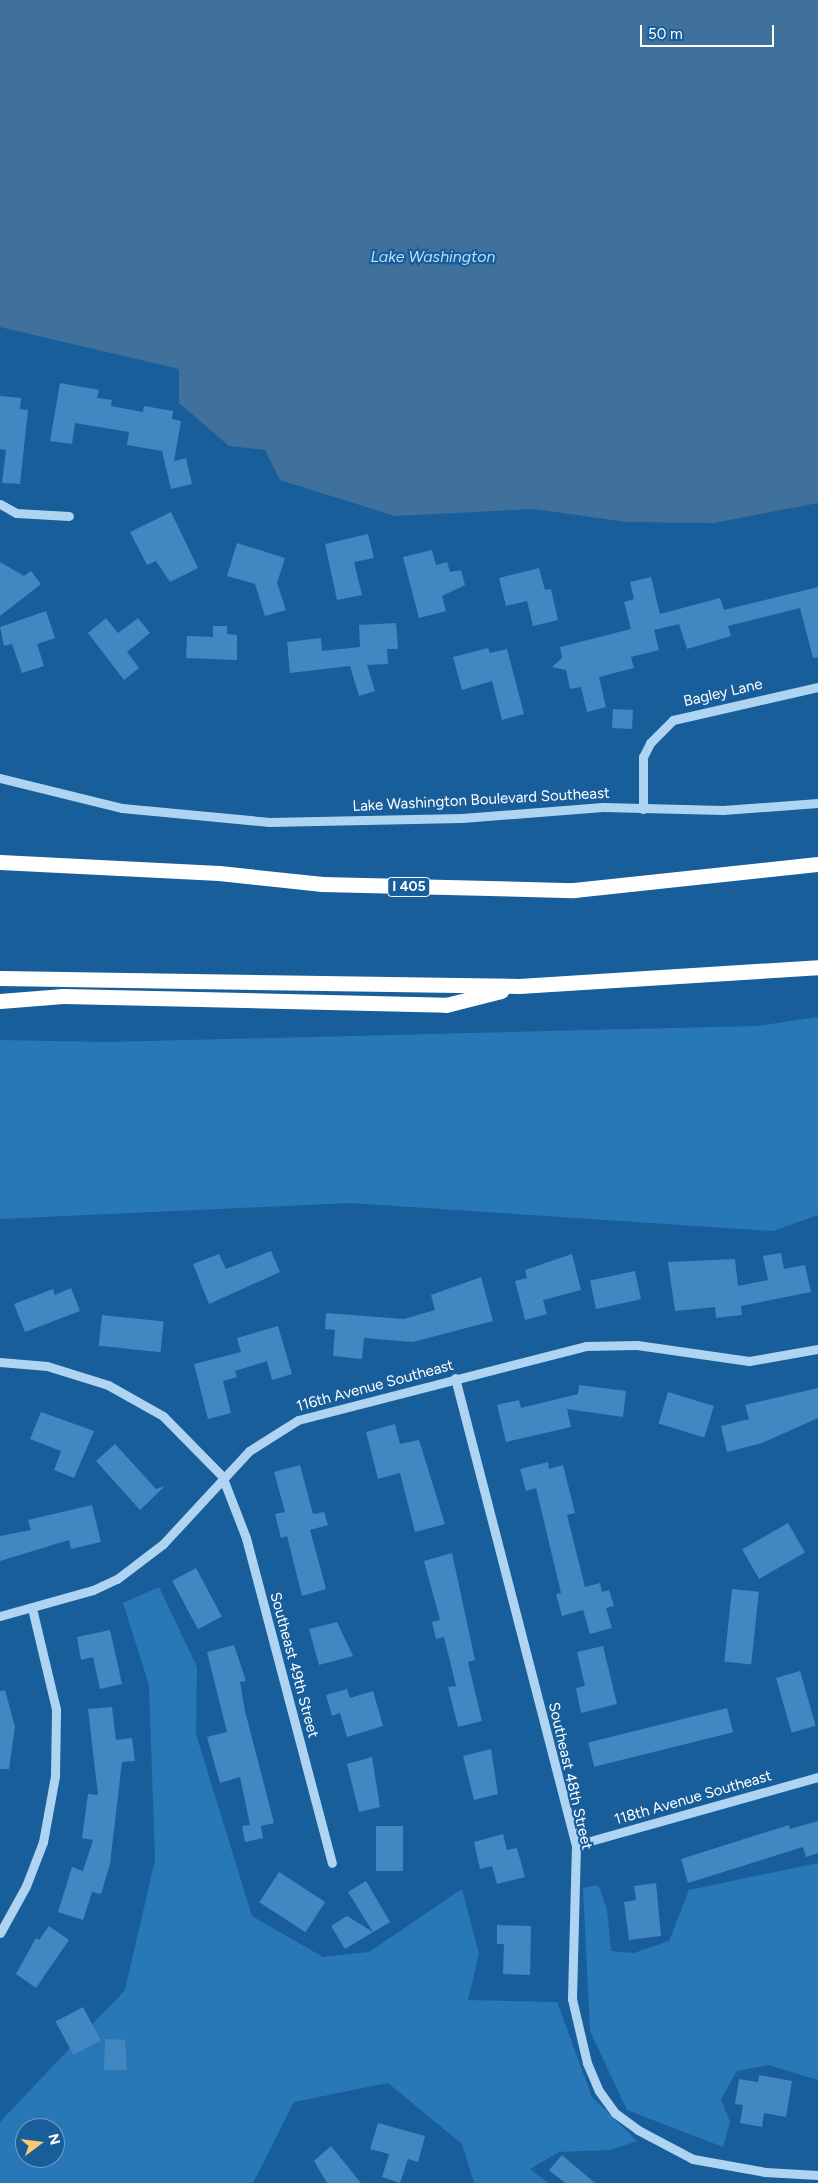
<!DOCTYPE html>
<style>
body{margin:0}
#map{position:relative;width:818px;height:2183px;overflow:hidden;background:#185e9b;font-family:Figtree,sans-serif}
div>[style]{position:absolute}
.green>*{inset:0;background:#2877b7}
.water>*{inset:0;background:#40719c}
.building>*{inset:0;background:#4187c1;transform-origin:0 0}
.minor>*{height:9px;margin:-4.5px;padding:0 4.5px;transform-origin:4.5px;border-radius:4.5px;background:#aed4f2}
.highway>*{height:15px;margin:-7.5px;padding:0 7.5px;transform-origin:7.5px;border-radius:7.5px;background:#fff}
span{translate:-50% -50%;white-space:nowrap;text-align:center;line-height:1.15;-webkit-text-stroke:4.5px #185e9b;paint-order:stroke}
.shield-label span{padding:1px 4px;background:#185e9b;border:1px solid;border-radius:4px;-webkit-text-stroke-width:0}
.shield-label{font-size:14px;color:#fff;font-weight:700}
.street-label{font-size:15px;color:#fff}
.water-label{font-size:16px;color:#bbddf8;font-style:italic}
.north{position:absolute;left:15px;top:2118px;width:50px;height:50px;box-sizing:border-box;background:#185e9b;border:1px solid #749ec3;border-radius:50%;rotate:75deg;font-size:14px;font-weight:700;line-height:20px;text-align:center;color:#fff}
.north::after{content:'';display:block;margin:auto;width:18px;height:22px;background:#ffc76f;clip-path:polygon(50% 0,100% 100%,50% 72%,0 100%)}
.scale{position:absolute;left:640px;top:25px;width:134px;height:22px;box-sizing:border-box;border:2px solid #fff;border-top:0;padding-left:6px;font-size:15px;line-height:18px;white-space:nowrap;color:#fff;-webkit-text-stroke:4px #185e9b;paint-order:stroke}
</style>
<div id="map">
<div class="green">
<i style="clip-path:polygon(818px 1017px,818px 1215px,773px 1231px,350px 1203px,0 1219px,0 1040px,107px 1042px,756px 1026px)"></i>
<i style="clip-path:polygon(evenodd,159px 1587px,197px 1667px,196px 1734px,252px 1916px,323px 1957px,369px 1952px,462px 1889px,479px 1954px,468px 2000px,557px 2002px,592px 2097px,637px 2141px,611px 2150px,559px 2152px,530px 2169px,548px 2183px,474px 2183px,462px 2144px,388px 2083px,294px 2102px,253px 2183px,0 2183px,0 2122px,125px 1990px,155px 1860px,149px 1685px,123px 1603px,159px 1587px,25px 2128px,55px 2128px,55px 2158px,25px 2158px,25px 2128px)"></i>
<i style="clip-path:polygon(818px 1863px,818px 2080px,768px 2065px,737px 2071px,721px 2099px,730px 2122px,723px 2147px,627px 2110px,590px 2031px,583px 1888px,598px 1885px,607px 1909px,611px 1951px,634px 1953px,669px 1941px,689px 1890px)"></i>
</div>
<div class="water">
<i style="clip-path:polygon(0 0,818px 0,818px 503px,713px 523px,627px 522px,534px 509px,395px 516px,280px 480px,265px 450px,229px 446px,179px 403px,179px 369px,0 327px)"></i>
</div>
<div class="building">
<i style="clip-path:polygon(60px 383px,99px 390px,97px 398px,112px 400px,111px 406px,143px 412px,144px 406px,173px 411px,172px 419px,181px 421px,174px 461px,186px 458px,192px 484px,171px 489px,162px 451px,127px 445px,129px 432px,75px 423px,72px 444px,50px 441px)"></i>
<i style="clip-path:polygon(0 396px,21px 398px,20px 409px,28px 410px,20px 484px,2px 483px,6px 450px,0 449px)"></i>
<i style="clip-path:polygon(171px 512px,198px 568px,170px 582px,156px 561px,147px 565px,130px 532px)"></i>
<i style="clip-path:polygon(368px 534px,374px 558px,354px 562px,362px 595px,337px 600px,325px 544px)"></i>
<i style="clip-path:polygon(237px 543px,285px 558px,277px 583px,286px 610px,265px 616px,255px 584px,227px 576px)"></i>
<i style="clip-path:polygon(432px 550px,436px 565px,447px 562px,450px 572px,461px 570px,465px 585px,442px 596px,446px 611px,419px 618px,403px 557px)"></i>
<i style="clip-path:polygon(0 562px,24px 576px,31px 571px,41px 584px,0 616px)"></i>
<i style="clip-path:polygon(539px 568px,545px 590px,551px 589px,558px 620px,533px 626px,527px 601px,506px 606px,499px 578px)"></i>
<i style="clip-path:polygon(651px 577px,660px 614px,720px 598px,724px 610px,818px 587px,818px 657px,813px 658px,800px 608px,728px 626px,731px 636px,687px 649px,679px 624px,654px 630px,659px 650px,631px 657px,634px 668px,599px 677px,606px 707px,587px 712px,581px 687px,570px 689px,566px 670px,552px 667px,562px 658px,560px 647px,631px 629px,624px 602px,634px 599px,630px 582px)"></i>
<i style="clip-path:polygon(46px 611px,55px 638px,37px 644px,44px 666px,22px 673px,12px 644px,4px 646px,0 627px)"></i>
<i style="clip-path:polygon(106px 618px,118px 633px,138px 618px,150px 633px,127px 652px,139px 668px,124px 680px,88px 633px)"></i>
<i style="clip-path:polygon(396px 623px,398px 649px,387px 649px,388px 664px,367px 665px,375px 691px,359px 696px,350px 666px,290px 673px,287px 642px,321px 638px,322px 651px,360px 647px,359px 625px)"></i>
<i style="clip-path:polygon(213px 626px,227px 626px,227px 634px,237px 635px,237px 660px,186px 658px,187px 636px,213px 637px)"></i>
<i style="clip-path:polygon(488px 648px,490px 653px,507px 649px,524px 714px,502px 720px,492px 681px,462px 690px,453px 657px)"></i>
<i style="left:613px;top:709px;width:20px;height:19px;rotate:3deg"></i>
<i style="clip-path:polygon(271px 1251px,280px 1272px,209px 1304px,193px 1264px,219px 1254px,226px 1269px)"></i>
<i style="clip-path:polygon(781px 1253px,784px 1269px,805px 1265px,811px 1292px,741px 1306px,742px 1315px,716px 1318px,715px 1307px,675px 1311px,668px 1262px,735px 1259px,738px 1286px,768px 1280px,763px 1256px)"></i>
<i style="clip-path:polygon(572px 1254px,581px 1290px,543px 1300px,547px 1314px,525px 1320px,515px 1281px,527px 1278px,525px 1270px)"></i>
<i style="left:635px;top:1271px;width:29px;height:46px;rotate:78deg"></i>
<i style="clip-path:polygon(481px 1277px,493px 1321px,413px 1342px,364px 1338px,362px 1359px,333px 1356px,335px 1330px,325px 1329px,326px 1313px,404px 1319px,435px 1310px,431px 1295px)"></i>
<i style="clip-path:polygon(71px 1288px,80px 1311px,25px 1332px,14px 1304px,53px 1289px,55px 1295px)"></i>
<i style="left:102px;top:1315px;width:62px;height:31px;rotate:6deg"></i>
<i style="clip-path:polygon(278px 1326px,292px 1374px,272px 1380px,267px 1361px,235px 1371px,237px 1377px,223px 1381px,231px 1413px,208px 1419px,194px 1364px,241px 1352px,237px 1338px)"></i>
<i style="clip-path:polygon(579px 1385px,626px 1391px,623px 1417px,567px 1409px,571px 1427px,506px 1442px,497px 1405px,519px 1400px,521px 1408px,578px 1394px)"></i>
<i style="clip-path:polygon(818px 1388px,818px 1418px,762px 1443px,727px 1452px,721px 1426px,749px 1419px,745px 1405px)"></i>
<i style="left:668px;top:1392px;width:48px;height:33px;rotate:17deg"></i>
<i style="clip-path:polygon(41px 1412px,94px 1431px,74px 1478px,54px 1470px,61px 1451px,30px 1439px)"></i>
<i style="clip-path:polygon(395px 1424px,400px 1444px,419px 1440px,445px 1524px,415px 1532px,400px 1473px,378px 1479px,366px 1432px)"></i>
<i style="clip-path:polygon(115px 1444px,156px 1489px,165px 1486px,140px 1510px,96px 1461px)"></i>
<i style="clip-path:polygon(548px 1462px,549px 1469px,563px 1465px,575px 1513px,567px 1515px,585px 1587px,600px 1583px,602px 1592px,609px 1590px,614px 1606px,606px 1608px,612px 1628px,590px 1634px,583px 1610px,562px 1616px,556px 1594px,561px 1593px,536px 1488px,526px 1491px,520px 1469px)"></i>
<i style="clip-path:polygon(300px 1465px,313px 1514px,324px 1512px,328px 1525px,310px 1530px,326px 1589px,302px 1596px,287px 1536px,281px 1538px,275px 1514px,285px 1512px,274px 1472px)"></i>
<i style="clip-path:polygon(92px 1505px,101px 1542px,71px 1549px,69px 1540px,0 1561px,0 1536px,31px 1530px,28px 1520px)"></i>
<i style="left:788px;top:1523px;width:34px;height:53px;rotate:60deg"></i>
<i style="clip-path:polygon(452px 1553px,475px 1660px,468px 1662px,482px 1721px,458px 1727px,448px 1687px,456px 1686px,444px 1637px,436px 1639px,432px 1622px,440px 1620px,424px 1561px)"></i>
<i style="left:196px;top:1568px;width:55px;height:27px;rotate:62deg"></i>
<i style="left:732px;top:1589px;width:27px;height:73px;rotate:6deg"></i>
<i style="clip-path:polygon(337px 1622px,353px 1656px,319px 1665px,309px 1629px)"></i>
<i style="clip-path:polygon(110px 1630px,122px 1684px,100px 1689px,93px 1657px,81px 1660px,77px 1637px)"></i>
<i style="clip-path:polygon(234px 1645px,246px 1681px,240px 1682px,245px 1711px,274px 1823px,261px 1826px,263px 1838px,245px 1842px,242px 1826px,250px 1825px,240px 1777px,220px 1783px,207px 1737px,227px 1732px,207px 1652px)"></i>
<i style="clip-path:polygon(603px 1646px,617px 1704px,581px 1713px,576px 1688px,585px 1686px,577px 1652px)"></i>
<i style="left:800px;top:1671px;width:57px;height:25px;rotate:74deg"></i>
<i style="clip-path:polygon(347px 1689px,350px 1698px,373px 1691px,383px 1726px,347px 1737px,340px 1713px,332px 1716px,326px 1695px)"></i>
<i style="clip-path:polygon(5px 1690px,15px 1727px,9px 1769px,0 1769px,0 1691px)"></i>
<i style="clip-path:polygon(112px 1707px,116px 1740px,132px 1738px,135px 1761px,122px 1762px,110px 1864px,101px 1894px,92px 1892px,83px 1920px,58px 1912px,72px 1867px,83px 1871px,93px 1840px,82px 1838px,88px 1794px,98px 1795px,88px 1709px)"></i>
<i style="left:727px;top:1708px;width:25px;height:143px;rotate:76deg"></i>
<i style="clip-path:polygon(491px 1749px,498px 1794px,474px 1800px,463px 1756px)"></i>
<i style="clip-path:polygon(372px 1757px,380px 1807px,359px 1812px,347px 1764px)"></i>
<i style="clip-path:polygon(818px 1821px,818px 1853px,806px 1857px,803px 1847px,688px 1883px,681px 1859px,789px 1825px,790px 1829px)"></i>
<i style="left:403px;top:1826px;width:45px;height:27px;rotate:90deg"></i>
<i style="clip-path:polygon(503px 1834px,507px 1850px,517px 1848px,525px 1877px,497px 1884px,492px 1866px,480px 1869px,474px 1842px)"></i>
<i style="left:279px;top:1872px;width:55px;height:36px;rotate:33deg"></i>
<i style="clip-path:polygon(366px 1881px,390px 1922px,345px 1949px,331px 1926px,347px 1916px,373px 1932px,348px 1892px)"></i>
<i style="clip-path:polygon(656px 1883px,661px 1936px,629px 1940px,624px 1902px,636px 1900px,634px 1886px)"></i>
<i style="clip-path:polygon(497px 1925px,531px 1926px,530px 1975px,503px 1974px,504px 1944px,497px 1944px)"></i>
<i style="clip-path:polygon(49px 1926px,69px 1940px,36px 1988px,16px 1974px,36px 1938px,39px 1940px)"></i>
<i style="left:83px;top:2007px;width:38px;height:31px;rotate:62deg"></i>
<i style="clip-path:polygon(105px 2039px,125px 2040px,127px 2070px,104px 2070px)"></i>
<i style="clip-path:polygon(759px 2075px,792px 2081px,786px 2117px,764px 2113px,762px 2127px,740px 2123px,743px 2105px,735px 2104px,739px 2079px,758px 2082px)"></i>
<i style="clip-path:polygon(378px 2123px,425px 2136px,418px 2162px,408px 2159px,400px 2183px,382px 2177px,389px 2154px,370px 2149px)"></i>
<i style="clip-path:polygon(331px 2146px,348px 2167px,361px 2183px,327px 2183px,314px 2161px)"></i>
<i style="clip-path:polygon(562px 2155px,595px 2183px,565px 2183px,549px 2170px)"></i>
</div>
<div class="minor">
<i style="left:0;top:504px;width:18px;rotate:29deg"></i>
<i style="left:16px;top:513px;width:53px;rotate:3.2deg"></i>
<i style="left:0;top:778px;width:126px;rotate:13.8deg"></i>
<i style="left:122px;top:808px;width:148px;rotate:5.4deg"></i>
<i style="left:269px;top:822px;width:193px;rotate:-1.2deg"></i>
<i style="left:462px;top:818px;width:141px;rotate:-4.5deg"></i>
<i style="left:603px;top:807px;width:120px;rotate:1.4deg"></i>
<i style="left:723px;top:810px;width:95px;rotate:-4.2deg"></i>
<i style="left:643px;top:809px;width:52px;rotate:-90deg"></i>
<i style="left:643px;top:757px;width:16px;rotate:-63deg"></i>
<i style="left:650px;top:743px;width:33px;rotate:-45deg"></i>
<i style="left:673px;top:720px;width:149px;rotate:-12.8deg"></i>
<i style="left:0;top:1362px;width:47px;rotate:4.9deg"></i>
<i style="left:47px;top:1366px;width:64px;rotate:17.3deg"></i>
<i style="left:108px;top:1385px;width:63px;rotate:29.4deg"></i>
<i style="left:163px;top:1416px;width:84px;rotate:45.5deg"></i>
<i style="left:222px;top:1476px;width:66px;rotate:68.8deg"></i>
<i style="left:246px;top:1538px;width:336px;rotate:75.2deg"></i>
<i style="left:455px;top:1378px;width:482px;rotate:75.5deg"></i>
<i style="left:576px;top:1845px;width:154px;rotate:91.5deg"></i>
<i style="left:572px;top:1999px;width:66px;rotate:76.8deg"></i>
<i style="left:587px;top:2063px;width:30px;rotate:67deg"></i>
<i style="left:599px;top:2091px;width:27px;rotate:54deg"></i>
<i style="left:615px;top:2113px;width:29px;rotate:36deg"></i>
<i style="left:638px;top:2130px;width:62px;rotate:27.8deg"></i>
<i style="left:693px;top:2159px;width:73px;rotate:10.2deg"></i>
<i style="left:765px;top:2172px;width:53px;rotate:3.2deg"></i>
<i style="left:0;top:1616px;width:97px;rotate:-15.6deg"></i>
<i style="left:93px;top:1590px;width:26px;rotate:-25deg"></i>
<i style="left:117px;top:1579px;width:58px;rotate:-37.3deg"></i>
<i style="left:163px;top:1544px;width:127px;rotate:-47.2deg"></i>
<i style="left:249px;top:1451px;width:58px;rotate:-32.3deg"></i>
<i style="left:298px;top:1420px;width:297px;rotate:-14.4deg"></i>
<i style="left:586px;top:1346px;width:51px;rotate:-1.1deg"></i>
<i style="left:637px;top:1345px;width:113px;rotate:8.1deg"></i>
<i style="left:749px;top:1361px;width:70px;rotate:-9.9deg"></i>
<i style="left:576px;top:1845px;width:251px;rotate:-15.7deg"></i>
<i style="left:0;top:1933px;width:54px;rotate:-61deg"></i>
<i style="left:26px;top:1886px;width:47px;rotate:-68.9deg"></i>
<i style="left:43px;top:1842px;width:67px;rotate:-79.7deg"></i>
<i style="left:55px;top:1776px;width:67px;rotate:-89.1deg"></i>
<i style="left:56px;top:1709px;width:104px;rotate:-103.4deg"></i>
</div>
<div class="highway">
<i style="left:0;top:862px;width:219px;rotate:2.9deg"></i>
<i style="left:219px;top:873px;width:104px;rotate:6.1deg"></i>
<i style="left:322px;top:884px;width:252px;rotate:1.4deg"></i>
<i style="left:574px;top:890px;width:245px;rotate:-6.1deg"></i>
<i style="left:0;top:978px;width:519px;rotate:0.88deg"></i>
<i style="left:519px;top:986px;width:300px;rotate:-3.6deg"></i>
<i style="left:0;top:1001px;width:63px;rotate:-4.5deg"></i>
<i style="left:63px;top:996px;width:383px;rotate:1.3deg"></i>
<i style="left:446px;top:1005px;width:57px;rotate:-14.3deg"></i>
</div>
<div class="shield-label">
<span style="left:409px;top:887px">I 405</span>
</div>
<div class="street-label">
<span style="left:723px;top:693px;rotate:-13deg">Bagley Lane</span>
<span style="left:481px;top:800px;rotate:-3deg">Lake Washington Boulevard Southeast</span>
<span style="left:375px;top:1386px;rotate:-15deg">116th Avenue Southeast</span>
<span style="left:294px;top:1665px;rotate:75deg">Southeast 49th Street</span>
<span style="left:570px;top:1776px;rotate:77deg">Southeast 48th Street</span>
<span style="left:693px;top:1798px;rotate:-16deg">118th Avenue Southeast</span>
</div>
<div class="water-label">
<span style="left:433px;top:257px">Lake Washington</span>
</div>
<div class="north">N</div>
<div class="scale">50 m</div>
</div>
